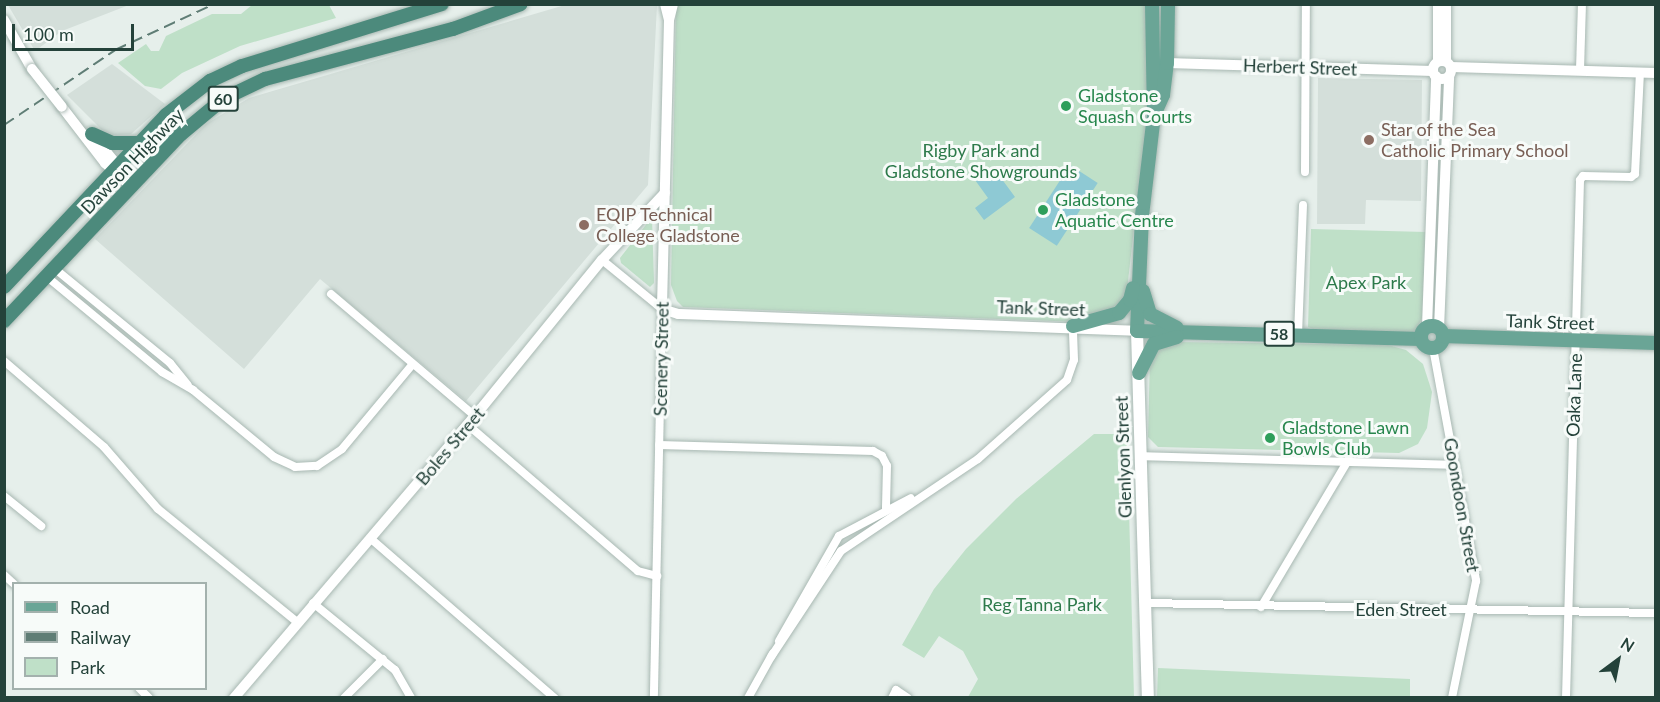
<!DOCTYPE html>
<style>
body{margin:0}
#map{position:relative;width:1660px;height:702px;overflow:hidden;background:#e6efeb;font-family:Lato,sans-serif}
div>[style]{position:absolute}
.built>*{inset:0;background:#d4dfda}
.green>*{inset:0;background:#bfe0c8}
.water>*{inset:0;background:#8ec9d4;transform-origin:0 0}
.roads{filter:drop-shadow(0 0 2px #a8b8b2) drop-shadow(0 0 2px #a8b8b2)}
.minor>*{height:8px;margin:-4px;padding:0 4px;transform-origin:4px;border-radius:4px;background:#fff}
.tertiary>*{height:10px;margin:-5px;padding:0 5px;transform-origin:5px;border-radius:5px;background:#fff}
.tertiary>.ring{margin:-5px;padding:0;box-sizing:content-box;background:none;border:10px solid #fff;border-radius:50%}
.secondary>*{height:12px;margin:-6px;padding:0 6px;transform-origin:6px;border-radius:6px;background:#fff}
.primary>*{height:14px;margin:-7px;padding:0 7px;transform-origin:7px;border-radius:7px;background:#6aa596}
.primary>.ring{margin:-7px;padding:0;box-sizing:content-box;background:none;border:14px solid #6aa596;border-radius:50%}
.trunk>*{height:14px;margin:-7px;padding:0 7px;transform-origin:7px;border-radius:7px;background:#4c8a7c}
.rail>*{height:2px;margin-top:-1px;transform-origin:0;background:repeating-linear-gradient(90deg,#5f7d75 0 12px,transparent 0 18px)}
.bridges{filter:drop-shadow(0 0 2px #a8b8b2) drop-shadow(0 0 2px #a8b8b2)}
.tertiary-bridge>*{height:10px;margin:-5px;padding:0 5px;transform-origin:5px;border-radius:5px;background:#fff}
.dots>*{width:16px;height:16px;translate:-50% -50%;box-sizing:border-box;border:3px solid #f7fbf9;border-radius:50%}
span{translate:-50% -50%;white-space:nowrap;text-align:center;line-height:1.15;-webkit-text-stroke:6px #f7fbf9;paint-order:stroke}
.shield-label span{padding:2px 4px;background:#f7fbf9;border:2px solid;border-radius:4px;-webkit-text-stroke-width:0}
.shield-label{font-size:16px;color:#24423a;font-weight:700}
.street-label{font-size:18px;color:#24423a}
.leisure-label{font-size:18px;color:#27864d}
.left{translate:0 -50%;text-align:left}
.education-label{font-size:18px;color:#785e54}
.park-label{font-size:18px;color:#2d7a4b}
.frame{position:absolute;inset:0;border:6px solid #24423a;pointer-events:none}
.legend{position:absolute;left:12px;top:582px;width:195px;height:108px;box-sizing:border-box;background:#f7fbf9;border:2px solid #a3b1ad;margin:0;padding:8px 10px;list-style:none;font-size:18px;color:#24423a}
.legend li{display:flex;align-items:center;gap:12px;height:30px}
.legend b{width:30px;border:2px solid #a3b1ad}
.north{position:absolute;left:1588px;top:630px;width:60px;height:60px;-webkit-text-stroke:4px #f7fbf9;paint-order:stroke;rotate:32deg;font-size:16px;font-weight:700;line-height:24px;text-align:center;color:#24423a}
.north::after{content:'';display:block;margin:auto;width:21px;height:27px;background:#24423a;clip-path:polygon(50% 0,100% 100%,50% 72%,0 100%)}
.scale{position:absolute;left:12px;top:24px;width:122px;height:27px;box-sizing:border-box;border:3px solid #24423a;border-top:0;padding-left:8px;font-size:18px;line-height:21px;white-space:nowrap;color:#24423a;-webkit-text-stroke:4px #f7fbf9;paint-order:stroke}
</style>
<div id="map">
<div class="built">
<i style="clip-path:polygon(8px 5px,129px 5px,62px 31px,35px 51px)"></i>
<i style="clip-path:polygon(565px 5px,657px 5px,648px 185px,466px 401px,320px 279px,244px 369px,95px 239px,206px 124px,249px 98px)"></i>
<i style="clip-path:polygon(112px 64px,165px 104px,131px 134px,113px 135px,102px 130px,67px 95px)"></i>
<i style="clip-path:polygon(1318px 78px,1422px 80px,1421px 201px,1366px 200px,1365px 224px,1317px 224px)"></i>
</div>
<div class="green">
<i style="clip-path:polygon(252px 5px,329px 5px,336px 18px,240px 46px,182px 73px,161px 89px,145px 86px,118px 63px,146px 44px,151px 51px,159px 51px,166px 36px,212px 14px,241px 14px)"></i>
<i style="clip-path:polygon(676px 5px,1147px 5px,1146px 122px,1126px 299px,1118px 309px,1079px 322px,683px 307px,677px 301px,671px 285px)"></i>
<i style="clip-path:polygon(652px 217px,654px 283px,650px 287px,621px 263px,620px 258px)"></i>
<i style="clip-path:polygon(1311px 229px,1426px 232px,1422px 318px,1416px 330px,1412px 333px,1316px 330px,1308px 327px)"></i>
<i style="clip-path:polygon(1174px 342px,1388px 345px,1406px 350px,1423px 364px,1432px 392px,1427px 428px,1418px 444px,1399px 453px,1158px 447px,1148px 437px,1150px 359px,1154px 351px)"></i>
<i style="clip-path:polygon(1094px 434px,1127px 434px,1134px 697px,968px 697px,978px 679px,963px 651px,939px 636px,924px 658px,902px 645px,934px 589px,966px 549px,1016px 499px)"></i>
<i style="clip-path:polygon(1158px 668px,1410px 679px,1410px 697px,1157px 697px)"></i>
</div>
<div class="water">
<i style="left:1070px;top:165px;width:33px;height:75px;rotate:33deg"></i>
<i style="clip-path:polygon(993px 167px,1015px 197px,984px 220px,975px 208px,988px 198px,975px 180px)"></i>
</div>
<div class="roads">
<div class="minor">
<i style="left:1580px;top:70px;width:66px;rotate:-88.3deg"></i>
<i style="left:1305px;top:172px;width:168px;rotate:-89.7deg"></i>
<i style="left:1142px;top:216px;width:20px;rotate:18deg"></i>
<i style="left:602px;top:260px;width:77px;rotate:39.2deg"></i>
<i style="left:662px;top:309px;width:389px;rotate:91.2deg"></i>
<i style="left:54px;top:268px;width:150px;rotate:39.3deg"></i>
<i style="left:170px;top:363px;width:28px;rotate:51deg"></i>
<i style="left:46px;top:276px;width:151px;rotate:39.6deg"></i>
<i style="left:162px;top:372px;width:36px;rotate:30deg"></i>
<i style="left:193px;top:390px;width:105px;rotate:39.6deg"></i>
<i style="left:274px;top:457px;width:23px;rotate:25deg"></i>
<i style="left:295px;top:467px;width:22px;rotate:-3deg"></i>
<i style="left:317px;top:466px;width:30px;rotate:-34deg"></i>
<i style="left:342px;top:449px;width:109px;rotate:-50.2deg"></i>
<i style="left:331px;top:294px;width:189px;rotate:40.3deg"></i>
<i style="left:1298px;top:335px;width:130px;rotate:-87.8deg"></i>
<i style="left:1433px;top:348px;width:237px;rotate:79.5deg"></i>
<i style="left:1476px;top:581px;width:119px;rotate:101.6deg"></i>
<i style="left:4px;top:361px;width:132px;rotate:40.7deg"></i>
<i style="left:104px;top:447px;width:82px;rotate:48.9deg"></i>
<i style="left:158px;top:509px;width:179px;rotate:39.1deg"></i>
<i style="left:468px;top:425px;width:224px;rotate:40.7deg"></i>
<i style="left:638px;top:571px;width:20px;rotate:15deg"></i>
<i style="left:659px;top:445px;width:214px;rotate:1.6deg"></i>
<i style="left:873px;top:451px;width:10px;rotate:29deg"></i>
<i style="left:882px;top:456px;width:11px;rotate:63deg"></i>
<i style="left:887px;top:466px;width:42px;rotate:91.4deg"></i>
<i style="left:1140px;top:456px;width:315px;rotate:1.6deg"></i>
<i style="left:4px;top:496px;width:48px;rotate:39deg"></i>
<i style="left:370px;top:538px;width:245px;rotate:40.9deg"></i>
<i style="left:4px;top:575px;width:13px;rotate:42deg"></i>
<i style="left:313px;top:603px;width:106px;rotate:39.3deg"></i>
<i style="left:395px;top:670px;width:32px;rotate:60deg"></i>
<i style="left:1147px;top:603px;width:509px;rotate:1.13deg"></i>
<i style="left:1261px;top:607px;width:172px;rotate:-59.3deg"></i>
<i style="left:779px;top:641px;width:121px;rotate:-60.3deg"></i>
<i style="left:839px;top:536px;width:81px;rotate:-27.8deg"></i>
<i style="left:771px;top:657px;width:127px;rotate:-56.6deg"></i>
<i style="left:841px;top:551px;width:165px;rotate:-33.9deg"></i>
<i style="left:978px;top:459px;width:119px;rotate:-41.6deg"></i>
<i style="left:1067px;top:380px;width:21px;rotate:-71deg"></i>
<i style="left:1074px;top:360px;width:34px;rotate:-92deg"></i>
<i style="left:139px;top:688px;width:14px;rotate:45deg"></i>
<i style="left:344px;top:698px;width:55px;rotate:-45deg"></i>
<i style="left:748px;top:698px;width:51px;rotate:-60.9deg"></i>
<i style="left:892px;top:698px;width:9px;rotate:-63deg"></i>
<i style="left:896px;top:690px;width:14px;rotate:34deg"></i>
<i style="left:1566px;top:698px;width:518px;rotate:-88.45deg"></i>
<i style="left:1580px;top:180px;width:5px;rotate:-53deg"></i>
<i style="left:1583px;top:176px;width:48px;rotate:1.2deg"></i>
<i style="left:1631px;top:177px;width:5px;rotate:-37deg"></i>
<i style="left:1635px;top:174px;width:102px;rotate:-87.2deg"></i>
</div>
<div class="tertiary">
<i style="left:665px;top:4px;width:16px;rotate:76deg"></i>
<i style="left:673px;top:4px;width:16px;rotate:104deg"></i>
<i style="left:669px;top:20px;width:289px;rotate:91.4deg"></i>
<i style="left:662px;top:309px;width:17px;rotate:17deg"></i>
<i style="left:678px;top:314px;width:459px;rotate:2.1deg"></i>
<i style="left:1438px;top:4px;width:57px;rotate:90deg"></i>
<i style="left:4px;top:20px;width:56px;rotate:60.3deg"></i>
<i class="ring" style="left:1433px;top:61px;width:8px;height:8px"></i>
<i style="left:1446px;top:61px;width:57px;rotate:-90deg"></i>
<i style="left:1167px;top:63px;width:266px;rotate:1.7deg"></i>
<i style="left:1451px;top:67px;width:205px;rotate:1.7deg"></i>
<i style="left:62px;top:107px;width:71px;rotate:52.5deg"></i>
<i style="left:105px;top:163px;width:36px;rotate:42deg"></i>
<i style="left:94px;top:137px;width:44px;rotate:50.5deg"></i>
<i style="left:1427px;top:327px;width:251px;rotate:-87.9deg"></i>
<i style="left:1439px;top:329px;width:253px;rotate:-87.7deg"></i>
<i style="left:234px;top:698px;width:371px;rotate:-49.5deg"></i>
<i style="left:475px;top:416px;width:201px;rotate:-50.9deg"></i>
<i style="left:602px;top:260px;width:92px;rotate:-46.8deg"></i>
</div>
<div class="secondary">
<i style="left:1137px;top:331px;width:367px;rotate:88.3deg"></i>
</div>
<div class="primary">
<i style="left:1152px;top:4px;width:111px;rotate:89deg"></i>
<i style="left:1154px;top:115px;width:102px;rotate:96.8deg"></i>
<i style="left:1142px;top:216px;width:115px;rotate:92.5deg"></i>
<i style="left:1137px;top:331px;width:284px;rotate:1.6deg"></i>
<i style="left:1155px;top:113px;width:20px;rotate:-66deg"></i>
<i style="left:1163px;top:95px;width:32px;rotate:-83deg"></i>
<i style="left:1167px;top:63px;width:59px;rotate:-89deg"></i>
<i style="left:1143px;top:291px;width:24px;rotate:73deg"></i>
<i style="left:1150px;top:314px;width:30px;rotate:27deg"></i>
<i class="ring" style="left:1421px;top:326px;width:8px;height:8px"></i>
<i style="left:1073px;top:326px;width:48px;rotate:-15.8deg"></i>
<i style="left:1119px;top:313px;width:17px;rotate:-50deg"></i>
<i style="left:1130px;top:300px;width:12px;rotate:-76deg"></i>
<i style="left:1443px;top:336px;width:213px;rotate:1.9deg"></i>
<i style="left:1139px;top:373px;width:33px;rotate:-63deg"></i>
<i style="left:1154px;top:344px;width:24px;rotate:-17deg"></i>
</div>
<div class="trunk">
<i style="left:92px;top:134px;width:22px;rotate:24deg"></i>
<i style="left:112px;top:143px;width:28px"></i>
<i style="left:4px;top:287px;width:236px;rotate:-46.7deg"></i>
<i style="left:166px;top:115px;width:56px;rotate:-37.7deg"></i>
<i style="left:210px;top:81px;width:35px;rotate:-25deg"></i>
<i style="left:242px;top:66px;width:209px;rotate:-17.2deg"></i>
<i style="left:4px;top:321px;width:257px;rotate:-46.6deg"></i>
<i style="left:181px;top:134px;width:55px;rotate:-39.8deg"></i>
<i style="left:223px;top:99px;width:47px;rotate:-25.5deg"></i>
<i style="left:265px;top:79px;width:195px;rotate:-14.9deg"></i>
<i style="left:453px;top:29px;width:72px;rotate:-20.2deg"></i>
</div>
</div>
<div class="rail">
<i style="left:4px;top:125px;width:134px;rotate:-34deg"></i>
<i style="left:115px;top:50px;width:109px;rotate:-24.9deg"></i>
</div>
<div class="bridges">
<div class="tertiary-bridge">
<i style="left:32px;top:69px;width:48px;rotate:51.7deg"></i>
</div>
</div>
<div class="dots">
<i style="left:1066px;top:106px;background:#2e9e5b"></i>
<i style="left:1369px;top:140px;background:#8d6e63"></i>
<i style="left:1043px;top:210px;background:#2e9e5b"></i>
<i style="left:584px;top:225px;background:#8d6e63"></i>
<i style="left:1270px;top:438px;background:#2e9e5b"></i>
</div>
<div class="shield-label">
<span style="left:223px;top:99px">60</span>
<span style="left:1279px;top:334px">58</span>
</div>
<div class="street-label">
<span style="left:1300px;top:67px;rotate:2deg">Herbert Street</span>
<span style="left:132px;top:161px;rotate:-46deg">Dawson Highway</span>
<span style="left:1041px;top:308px;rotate:2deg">Tank Street</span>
<span style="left:1550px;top:322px;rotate:2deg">Tank Street</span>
<span style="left:661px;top:359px;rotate:-89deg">Scenery Street</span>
<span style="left:1574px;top:395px;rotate:-88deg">Oaka Lane</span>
<span style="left:450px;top:446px;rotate:-50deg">Boles Street</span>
<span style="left:1123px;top:457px;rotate:-92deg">Glenlyon Street</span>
<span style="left:1462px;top:505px;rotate:80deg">Goondoon Street</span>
<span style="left:1401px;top:609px">Eden Street</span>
</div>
<div class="leisure-label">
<span class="left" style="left:1078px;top:106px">Gladstone<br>Squash Courts</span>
<span class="left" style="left:1055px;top:210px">Gladstone<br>Aquatic Centre</span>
<span class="left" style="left:1282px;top:438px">Gladstone Lawn<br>Bowls Club</span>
</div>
<div class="education-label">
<span class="left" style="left:1381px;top:140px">Star of the Sea<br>Catholic Primary School</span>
<span class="left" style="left:596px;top:225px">EQIP Technical<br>College Gladstone</span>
</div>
<div class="park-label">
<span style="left:981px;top:161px">Rigby Park and<br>Gladstone Showgrounds</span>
<span style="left:1366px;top:282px">Apex Park</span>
<span style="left:1042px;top:604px">Reg Tanna Park</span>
</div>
<div class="frame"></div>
<ul class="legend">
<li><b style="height:8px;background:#6aa596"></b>Road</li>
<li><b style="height:8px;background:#5f7d75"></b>Railway</li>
<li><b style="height:16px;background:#bfe0c8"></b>Park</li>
</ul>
<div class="north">N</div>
<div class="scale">100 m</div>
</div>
